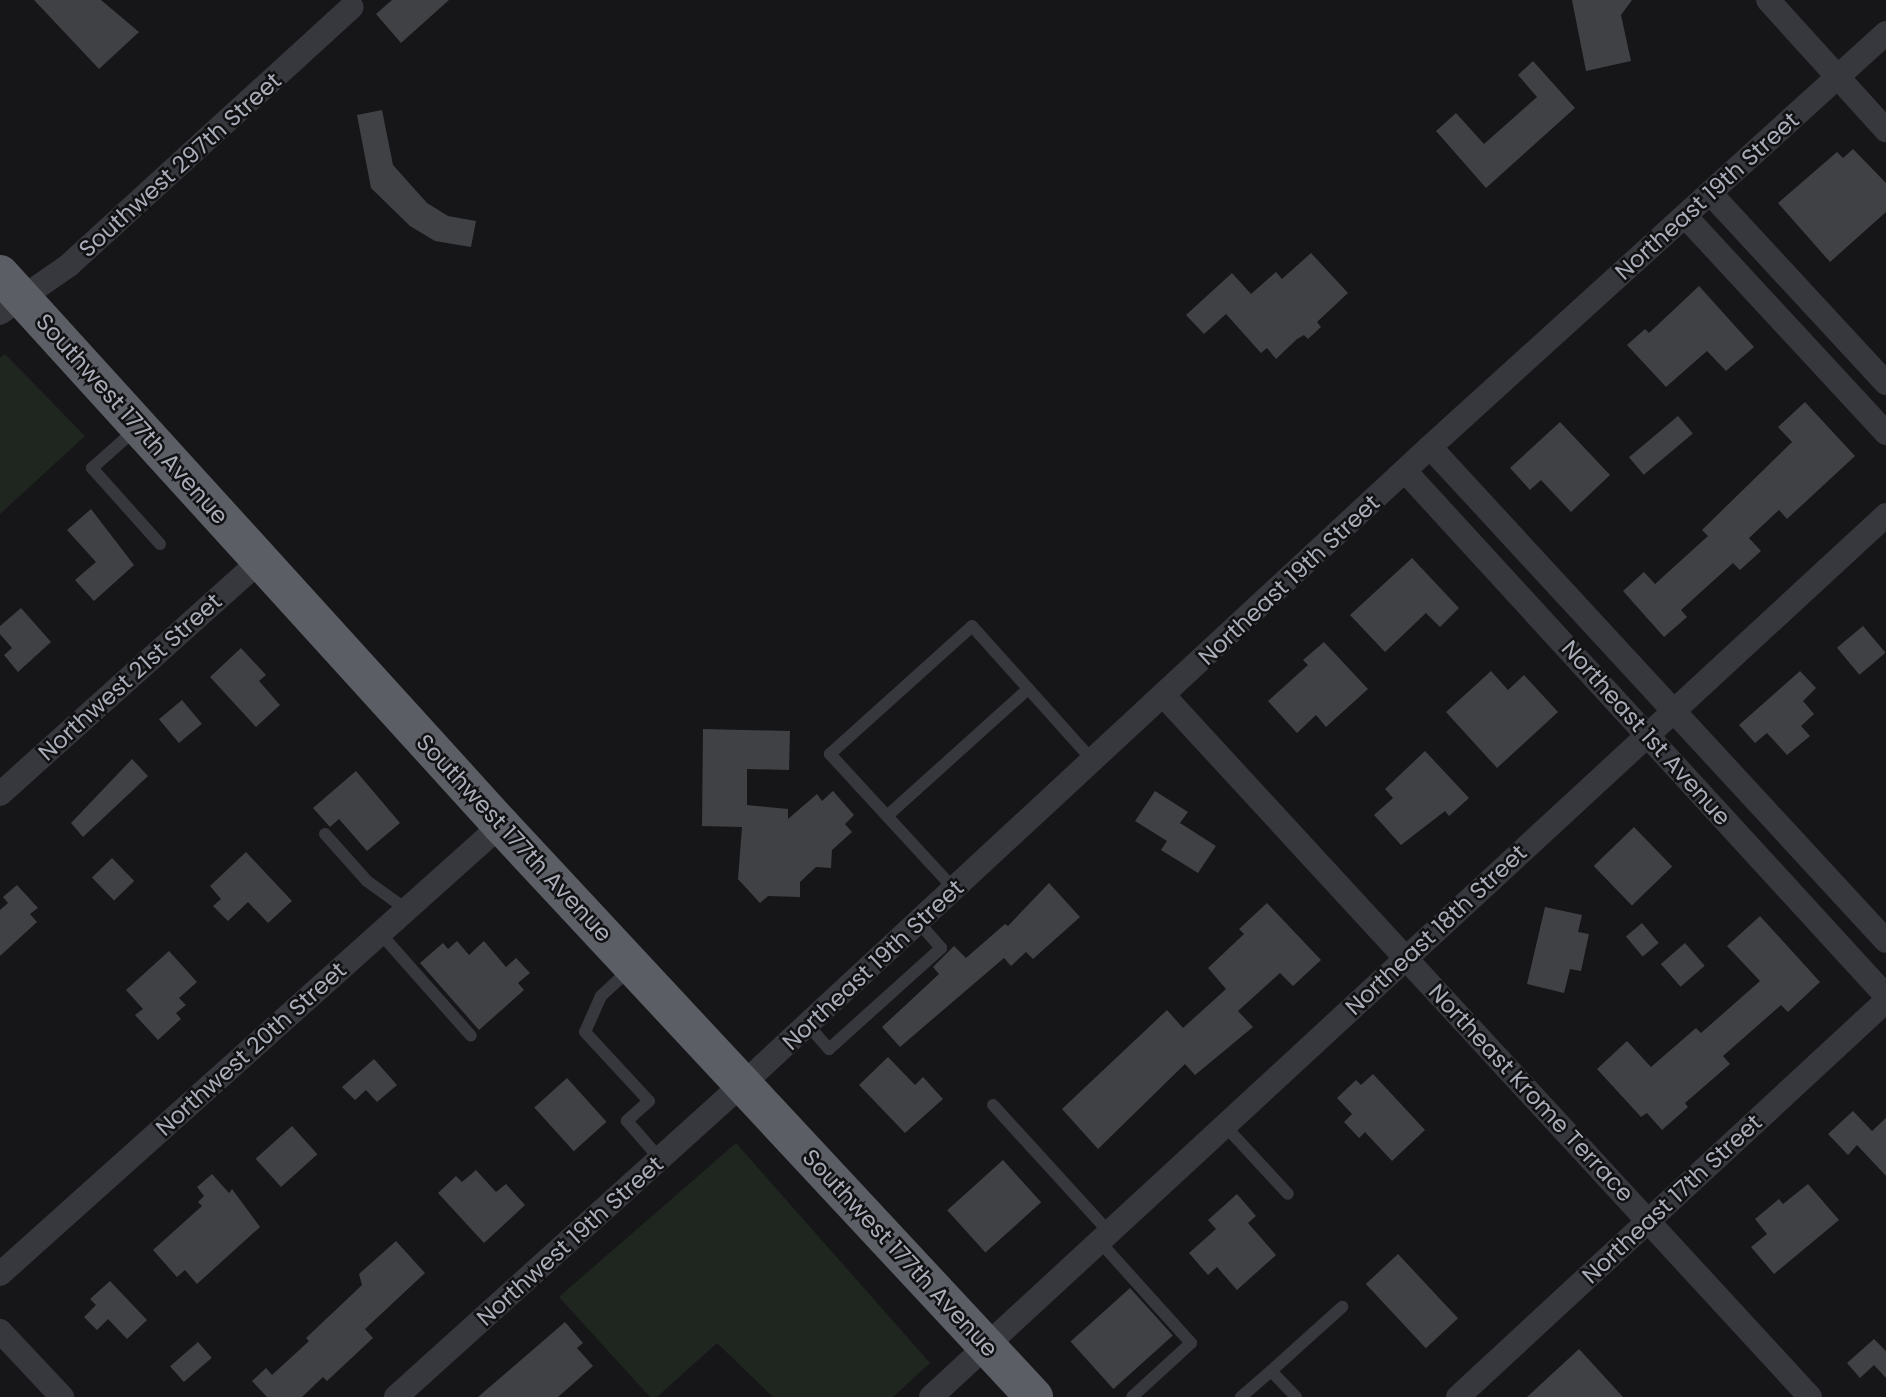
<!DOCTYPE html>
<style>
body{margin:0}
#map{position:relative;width:1886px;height:1397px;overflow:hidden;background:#161618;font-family:Poppins,sans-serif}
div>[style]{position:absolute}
.green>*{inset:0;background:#1e261f}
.building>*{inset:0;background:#404145;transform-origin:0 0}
.service>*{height:12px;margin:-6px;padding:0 6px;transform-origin:6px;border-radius:6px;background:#37383d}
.minor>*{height:24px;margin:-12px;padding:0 12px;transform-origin:12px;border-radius:12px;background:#37383d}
.trunk>*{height:38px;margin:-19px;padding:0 19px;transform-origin:19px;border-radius:19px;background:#5b5e65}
span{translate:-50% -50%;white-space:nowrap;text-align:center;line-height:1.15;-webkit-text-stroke:5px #111113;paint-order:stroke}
.street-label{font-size:23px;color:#a8adb8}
</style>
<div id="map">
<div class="green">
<i style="clip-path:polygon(5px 354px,85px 436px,0 514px,0 358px)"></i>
<i style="clip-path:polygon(736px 1143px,930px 1363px,893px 1397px,773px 1397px,717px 1343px,657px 1397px,650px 1397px,559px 1297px)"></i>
</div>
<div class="building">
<i style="clip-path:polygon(34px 0,101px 0,139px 32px,99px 69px)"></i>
<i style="clip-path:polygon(392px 0,449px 0,401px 43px,376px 14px)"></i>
<i style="clip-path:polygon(1572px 0,1632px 0,1621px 15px,1631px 61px,1586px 71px)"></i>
<i style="clip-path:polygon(1533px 61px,1575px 108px,1486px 188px,1436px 131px,1456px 113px,1484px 144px,1537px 97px,1518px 75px)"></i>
<i style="clip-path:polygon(382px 110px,393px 165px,427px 203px,448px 216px,476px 221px,471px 247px,435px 241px,410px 226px,371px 188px,357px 115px)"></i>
<i style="clip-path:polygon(1853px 149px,1886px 183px,1886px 212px,1830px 262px,1778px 203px,1837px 152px,1843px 158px)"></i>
<i style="clip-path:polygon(1311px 253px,1348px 293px,1317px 322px,1321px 327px,1308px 339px,1304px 335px,1297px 339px,1276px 359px,1267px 348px,1261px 353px,1226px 314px,1204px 334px,1186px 315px,1232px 273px,1251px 294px,1276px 272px,1282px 279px)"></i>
<i style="clip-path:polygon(1699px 286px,1754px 347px,1726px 371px,1707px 351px,1666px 387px,1627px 345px,1645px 329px,1649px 333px)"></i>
<i style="clip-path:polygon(1805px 402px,1855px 456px,1787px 519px,1779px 510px,1749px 538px,1761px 551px,1740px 570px,1733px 563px,1681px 610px,1687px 617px,1664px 637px,1623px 591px,1644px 572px,1655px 584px,1708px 536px,1702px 530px,1792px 442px,1778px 427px)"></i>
<i style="left:1678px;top:416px;width:23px;height:64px;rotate:50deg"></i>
<i style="clip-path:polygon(1560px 422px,1610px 475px,1571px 512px,1541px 480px,1530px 490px,1510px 468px)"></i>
<i style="clip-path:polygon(91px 509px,134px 565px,94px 601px,75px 580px,96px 562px,67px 530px)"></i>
<i style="clip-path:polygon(1412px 558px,1459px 608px,1440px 627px,1426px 613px,1385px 652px,1350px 615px)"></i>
<i style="clip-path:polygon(21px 608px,51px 642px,18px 672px,4px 655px,12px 648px,0 634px,0 626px)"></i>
<i style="left:1863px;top:626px;width:35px;height:34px;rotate:50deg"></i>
<i style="clip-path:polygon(1324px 642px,1368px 689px,1326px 727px,1316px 715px,1297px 733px,1268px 701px,1308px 665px,1303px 660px)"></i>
<i style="clip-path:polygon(241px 648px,266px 675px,259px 681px,280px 705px,256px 727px,210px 677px)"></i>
<i style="clip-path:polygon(1491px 671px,1508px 690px,1524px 675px,1558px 712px,1497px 768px,1446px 712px)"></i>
<i style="clip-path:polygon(1800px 671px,1816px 688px,1803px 701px,1814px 714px,1801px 726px,1810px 736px,1787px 755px,1767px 733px,1755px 743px,1739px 725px)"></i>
<i style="left:182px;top:700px;width:31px;height:30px;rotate:50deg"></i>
<i style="clip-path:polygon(703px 729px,790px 731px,789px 770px,747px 769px,747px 805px,788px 809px,788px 819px,817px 794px,822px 801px,833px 791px,854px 815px,845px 824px,852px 832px,832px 850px,831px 868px,816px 867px,800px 882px,800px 897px,768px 896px,760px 903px,738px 879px,742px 827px,702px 826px)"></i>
<i style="clip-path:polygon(1425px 751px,1469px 798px,1449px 816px,1445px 811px,1401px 845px,1374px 815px,1393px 798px,1385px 789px)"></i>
<i style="clip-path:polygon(132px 759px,148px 776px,83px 837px,71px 823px)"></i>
<i style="clip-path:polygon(356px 771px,400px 823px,367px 851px,339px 819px,330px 827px,313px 808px)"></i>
<i style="clip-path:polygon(1155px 791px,1188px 812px,1180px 823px,1216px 846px,1198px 873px,1161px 850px,1167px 841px,1135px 821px)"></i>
<i style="left:1634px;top:827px;width:55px;height:56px;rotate:46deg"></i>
<i style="clip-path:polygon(246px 852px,292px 901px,268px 923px,248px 902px,228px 921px,213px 906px,221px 899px,210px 886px)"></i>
<i style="left:112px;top:858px;width:32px;height:28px;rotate:46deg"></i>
<i style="clip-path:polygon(1049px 883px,1080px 917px,1033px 959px,1026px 952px,1011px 966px,1004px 958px,900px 1047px,882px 1027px,939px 974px,933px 967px,954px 946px,966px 958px,1005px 924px,1008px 926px)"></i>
<i style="clip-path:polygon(17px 885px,38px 908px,30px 914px,37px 922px,0 956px,0 910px,8px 903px,3px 897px)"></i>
<i style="clip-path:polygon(1267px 903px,1321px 960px,1293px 986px,1280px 973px,1238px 1011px,1253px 1027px,1195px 1075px,1185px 1064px,1098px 1149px,1062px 1109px,1167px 1010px,1183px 1028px,1226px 989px,1208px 968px,1244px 934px,1239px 929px)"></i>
<i style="clip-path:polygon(1545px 907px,1582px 915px,1578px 932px,1589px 934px,1581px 971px,1570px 969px,1564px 993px,1527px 984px)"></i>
<i style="clip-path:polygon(1760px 916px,1820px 982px,1788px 1012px,1781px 1005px,1723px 1056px,1730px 1064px,1685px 1103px,1688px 1107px,1662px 1130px,1647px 1113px,1641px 1117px,1597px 1069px,1627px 1041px,1651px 1067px,1696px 1028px,1701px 1033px,1760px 981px,1727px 946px)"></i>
<i style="left:1642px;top:923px;width:26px;height:21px;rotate:50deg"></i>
<i style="clip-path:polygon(457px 941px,469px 955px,484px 941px,506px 967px,516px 958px,530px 973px,518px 983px,524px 990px,479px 1030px,420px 963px,443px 943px,448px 949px)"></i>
<i style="left:1685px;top:943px;width:30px;height:32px;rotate:49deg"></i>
<i style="clip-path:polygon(169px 951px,197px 982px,179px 998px,186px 1005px,176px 1013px,181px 1019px,158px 1040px,135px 1015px,143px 1009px,126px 990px)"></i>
<i style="clip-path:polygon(888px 1057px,915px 1085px,923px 1077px,943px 1099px,905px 1133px,859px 1085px)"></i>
<i style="clip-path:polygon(374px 1059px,397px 1085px,377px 1102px,366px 1090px,355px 1100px,342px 1087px)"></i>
<i style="clip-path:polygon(1373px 1074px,1425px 1130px,1392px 1161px,1365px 1132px,1359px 1138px,1344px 1122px,1352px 1114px,1337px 1098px,1356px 1080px,1361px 1085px)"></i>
<i style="left:567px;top:1078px;width:59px;height:44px;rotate:48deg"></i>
<i style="clip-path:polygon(1853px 1111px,1872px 1131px,1886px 1118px,1886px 1176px,1857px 1145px,1848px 1155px,1828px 1134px)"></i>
<i style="left:292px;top:1126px;width:38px;height:49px;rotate:48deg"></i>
<i style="left:1003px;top:1160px;width:57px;height:75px;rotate:48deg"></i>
<i style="clip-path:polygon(476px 1170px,496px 1192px,506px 1184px,525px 1205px,484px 1243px,438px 1193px,456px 1176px,462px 1182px)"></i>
<i style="clip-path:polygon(212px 1174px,229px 1193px,232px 1189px,260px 1227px,197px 1284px,185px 1270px,177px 1277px,153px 1250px,202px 1206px,198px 1202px,204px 1196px,197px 1187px)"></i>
<i style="clip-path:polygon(1808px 1184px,1839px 1220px,1774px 1274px,1751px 1247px,1767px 1234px,1755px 1219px,1779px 1199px,1783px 1204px)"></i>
<i style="clip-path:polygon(1237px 1194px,1256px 1216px,1248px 1223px,1276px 1255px,1237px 1290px,1217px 1267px,1208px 1275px,1189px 1253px,1216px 1229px,1208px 1220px)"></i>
<i style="clip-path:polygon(396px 1241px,425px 1273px,365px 1329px,373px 1338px,327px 1381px,323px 1377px,302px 1397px,267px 1397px,252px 1381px,266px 1368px,272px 1375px,309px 1341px,306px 1338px,362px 1285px,359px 1274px)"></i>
<i style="left:1398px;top:1254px;width:88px;height:44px;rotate:47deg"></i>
<i style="clip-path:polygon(110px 1281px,147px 1320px,127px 1339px,108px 1319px,97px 1330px,84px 1317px,96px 1305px,90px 1299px)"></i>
<i style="left:1130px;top:1288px;width:64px;height:80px;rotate:48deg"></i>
<i style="clip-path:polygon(565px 1322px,583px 1343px,577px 1348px,593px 1366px,558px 1397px,478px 1397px)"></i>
<i style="clip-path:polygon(1874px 1339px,1886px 1351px,1886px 1378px,1874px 1365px,1860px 1378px,1847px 1363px)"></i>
<i style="left:198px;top:1342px;width:21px;height:37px;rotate:49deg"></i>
<i style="clip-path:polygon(1579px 1349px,1623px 1397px,1527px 1397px)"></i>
</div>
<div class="service">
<i style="left:136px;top:429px;width:59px;rotate:138.4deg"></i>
<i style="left:92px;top:468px;width:102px;rotate:48.2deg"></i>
<i style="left:887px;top:816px;width:190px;rotate:-42deg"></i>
<i style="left:325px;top:834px;width:63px;rotate:48.2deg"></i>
<i style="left:367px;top:881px;width:49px;rotate:35.9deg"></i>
<i style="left:955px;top:890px;width:185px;rotate:-132.6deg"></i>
<i style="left:830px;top:754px;width:191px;rotate:-42deg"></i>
<i style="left:972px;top:626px;width:183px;rotate:48.1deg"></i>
<i style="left:380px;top:933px;width:137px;rotate:48.5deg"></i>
<i style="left:629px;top:970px;width:38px;rotate:137deg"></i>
<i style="left:601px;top:996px;width:39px;rotate:114deg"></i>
<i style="left:585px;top:1032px;width:94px;rotate:47.2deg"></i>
<i style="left:649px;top:1101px;width:30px;rotate:138deg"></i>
<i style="left:627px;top:1121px;width:50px;rotate:49deg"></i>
<i style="left:808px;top:1025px;width:32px;rotate:49deg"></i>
<i style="left:829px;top:1049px;width:151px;rotate:-42deg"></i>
<i style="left:941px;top:948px;width:33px;rotate:-131deg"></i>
<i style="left:993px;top:1105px;width:173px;rotate:47.6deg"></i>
<i style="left:1226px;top:1127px;width:91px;rotate:47.2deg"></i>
<i style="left:1100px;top:1242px;width:136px;rotate:48deg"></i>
<i style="left:1191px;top:1343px;width:80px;rotate:137.5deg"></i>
<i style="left:1271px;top:1371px;width:96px;rotate:-42deg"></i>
<i style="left:1241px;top:1397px;width:40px;rotate:-41deg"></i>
<i style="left:1271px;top:1371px;width:36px;rotate:46deg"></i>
</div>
<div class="minor">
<i style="left:1768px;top:0;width:176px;rotate:47.8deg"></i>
<i style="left:1710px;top:193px;width:259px;rotate:47.2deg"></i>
<i style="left:1685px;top:216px;width:296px;rotate:47.2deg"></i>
<i style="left:0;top:313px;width:83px;rotate:-34.7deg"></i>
<i style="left:68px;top:266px;width:384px;rotate:-42.4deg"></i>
<i style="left:1430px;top:447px;width:672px;rotate:47.29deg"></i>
<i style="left:1405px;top:471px;width:712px;rotate:47.5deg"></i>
<i style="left:1165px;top:697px;width:952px;rotate:47.34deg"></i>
<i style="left:0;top:794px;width:349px;rotate:-41.9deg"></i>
<i style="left:0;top:1274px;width:673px;rotate:-41.87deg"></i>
<i style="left:0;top:1331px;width:91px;rotate:46.8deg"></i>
<i style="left:396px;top:1397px;width:467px;rotate:-42.1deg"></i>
<i style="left:743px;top:1084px;width:937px;rotate:-42.84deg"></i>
<i style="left:1430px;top:447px;width:616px;rotate:-42.24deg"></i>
<i style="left:931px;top:1397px;width:1300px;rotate:-42.72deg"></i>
<i style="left:1458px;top:1397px;width:583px;rotate:-42.78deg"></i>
</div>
<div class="trunk">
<i style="left:0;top:274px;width:745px;rotate:47.72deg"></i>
<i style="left:501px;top:825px;width:782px;rotate:47.02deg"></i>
</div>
<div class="street-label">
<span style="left:180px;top:165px;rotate:-42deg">Southwest 297th Street</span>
<span style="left:1707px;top:196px;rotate:-42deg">Northeast 19th Street</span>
<span style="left:132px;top:419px;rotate:48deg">Southwest 177th Avenue</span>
<span style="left:1289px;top:580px;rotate:-43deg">Northeast 19th Street</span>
<span style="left:130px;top:677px;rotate:-42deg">Northwest 21st Street</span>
<span style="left:1646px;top:733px;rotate:48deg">Northeast 1st Avenue</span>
<span style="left:514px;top:838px;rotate:47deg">Southwest 177th Avenue</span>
<span style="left:1436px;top:930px;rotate:-43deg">Northeast 18th Street</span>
<span style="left:873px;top:965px;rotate:-43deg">Northeast 19th Street</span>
<span style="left:251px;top:1049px;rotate:-42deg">Northwest 20th Street</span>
<span style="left:1531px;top:1093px;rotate:47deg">Northeast Krome Terrace</span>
<span style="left:1672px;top:1199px;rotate:-43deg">Northeast 17th Street</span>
<span style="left:570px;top:1241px;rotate:-42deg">Northwest 19th Street</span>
<span style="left:900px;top:1253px;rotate:47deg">Southwest 177th Avenue</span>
</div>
</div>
